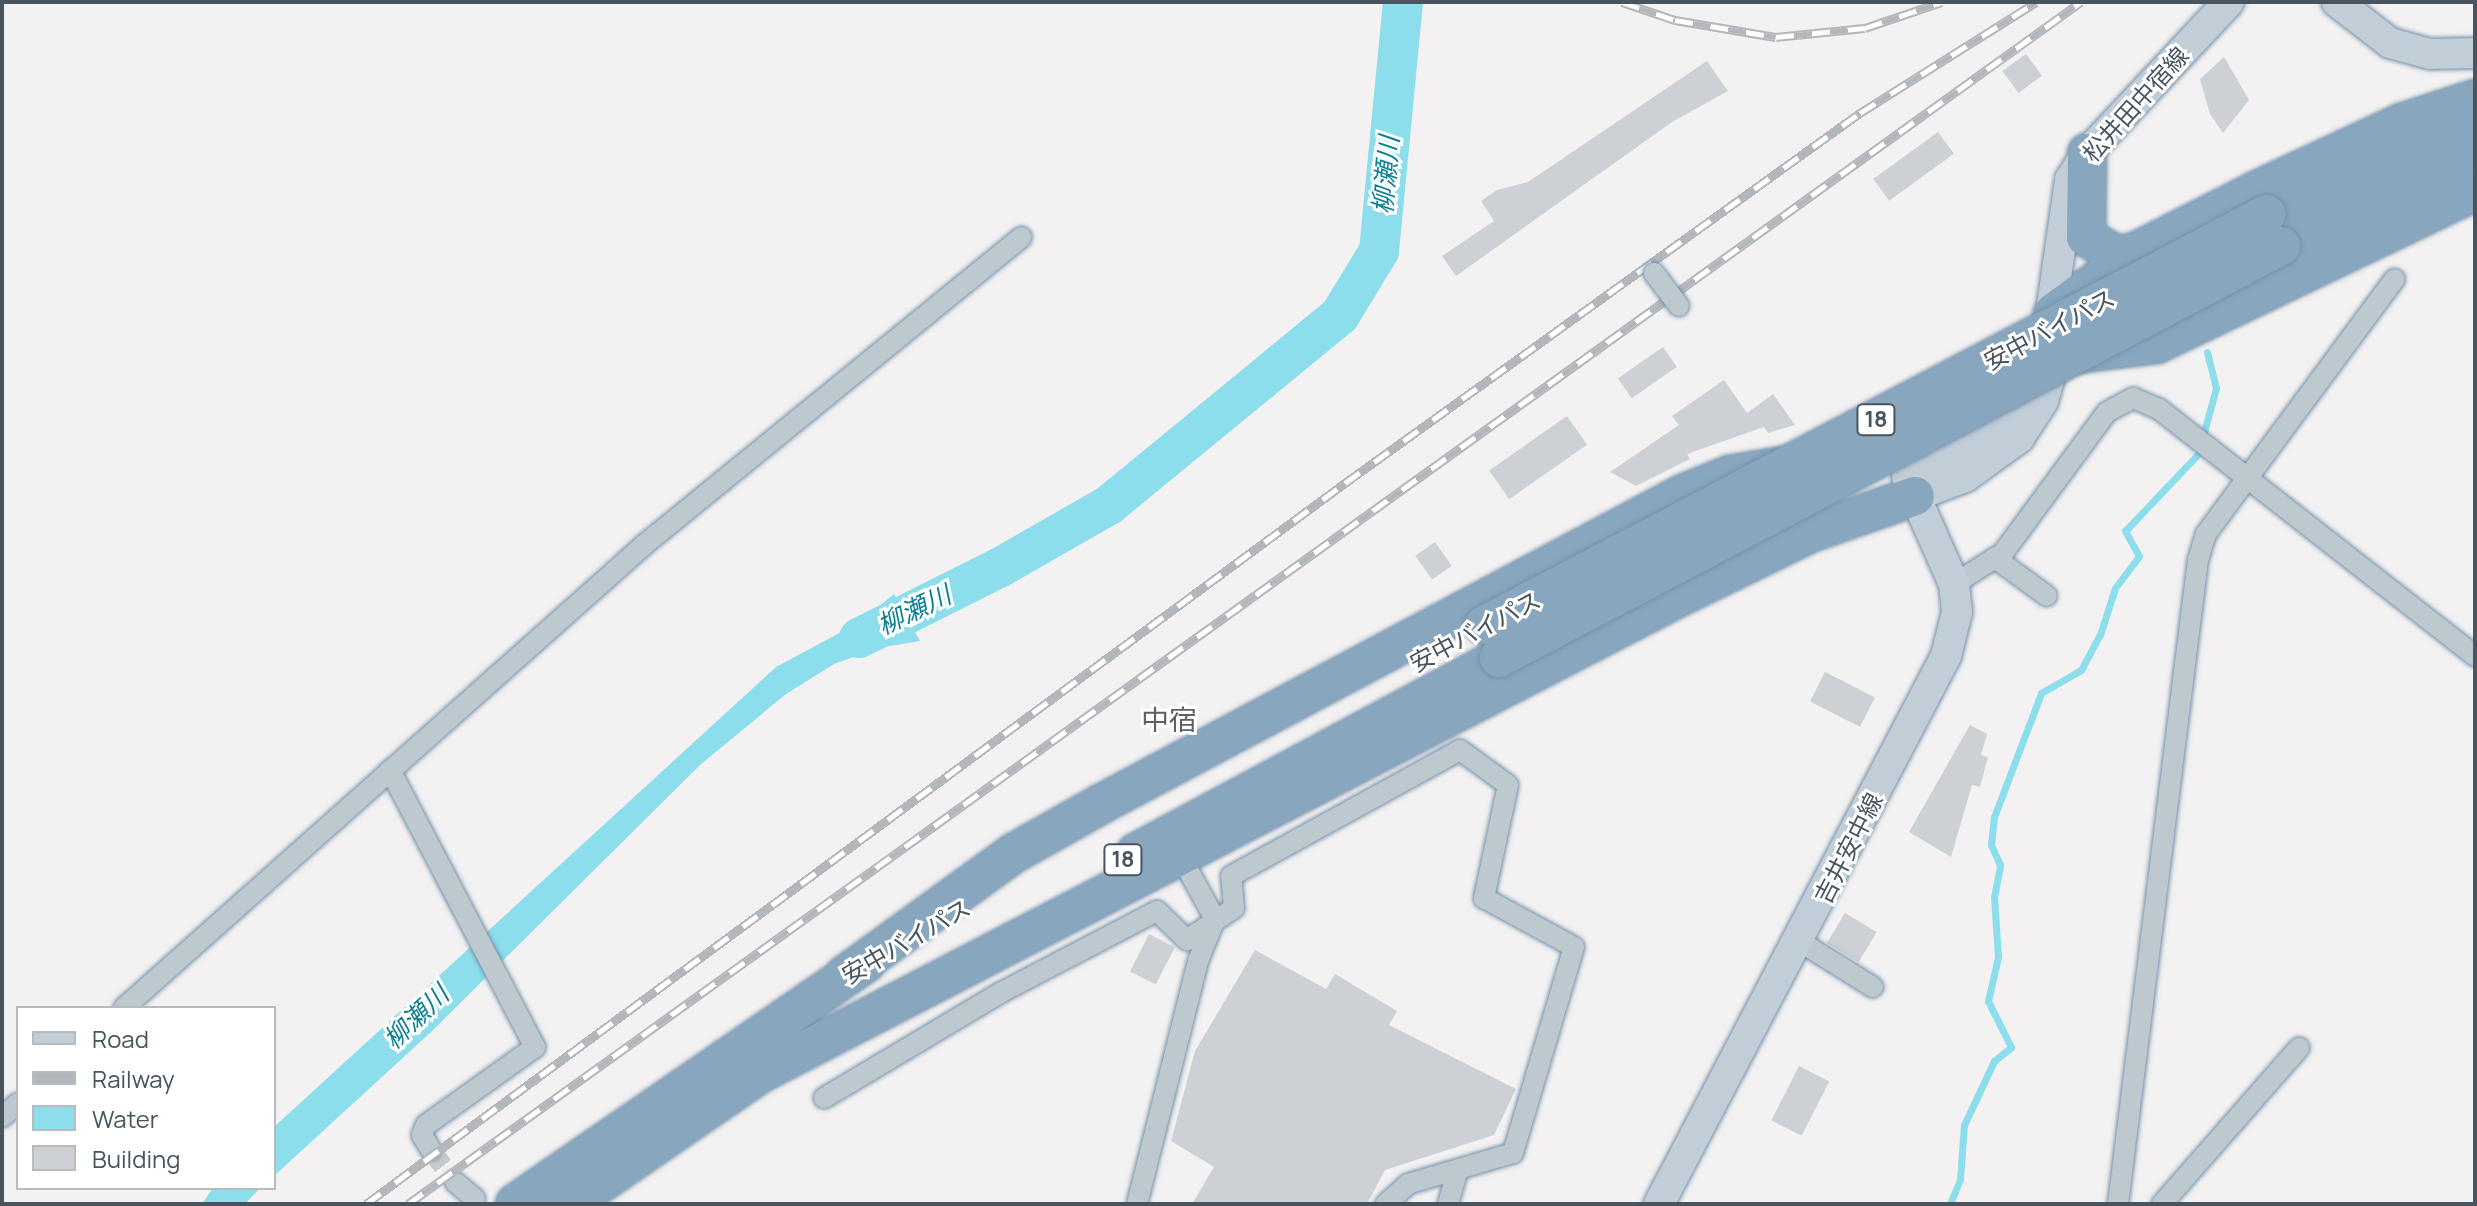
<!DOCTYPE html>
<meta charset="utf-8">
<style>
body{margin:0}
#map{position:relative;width:2477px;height:1206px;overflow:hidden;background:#f3f1f1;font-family:Manrope,"Noto Sans JP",sans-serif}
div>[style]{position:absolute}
.water>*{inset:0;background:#8ddeec}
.stream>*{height:7px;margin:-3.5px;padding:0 3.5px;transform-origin:3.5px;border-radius:3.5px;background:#8ddeec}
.river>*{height:40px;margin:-20px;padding:0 20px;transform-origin:20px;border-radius:20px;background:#8ddeec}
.building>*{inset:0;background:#cdd0d5;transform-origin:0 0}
.street-tunnel>*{height:20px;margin-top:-10px;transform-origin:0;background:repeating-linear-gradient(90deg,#c8cacc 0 20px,transparent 0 30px)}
.roads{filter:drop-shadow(0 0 2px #7491ab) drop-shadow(0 0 2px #7491ab)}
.street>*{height:20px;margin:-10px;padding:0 10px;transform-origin:10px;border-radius:10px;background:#bec9cf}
.secondary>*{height:30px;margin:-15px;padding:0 15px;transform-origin:15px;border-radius:15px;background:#c1cdd7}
.highway>*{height:38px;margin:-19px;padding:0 19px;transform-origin:19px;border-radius:19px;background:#89a6bf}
.rail>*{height:9px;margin-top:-4.5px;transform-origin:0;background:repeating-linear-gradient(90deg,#fff 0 18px,#b3b6bb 0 36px);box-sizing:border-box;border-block:2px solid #b3b6bb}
.bridges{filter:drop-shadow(0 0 2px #7491ab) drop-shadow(0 0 2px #7491ab)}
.street-bridge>*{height:20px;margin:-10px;padding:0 10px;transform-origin:10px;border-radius:10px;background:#bec9cf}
.highway-bridge>*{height:38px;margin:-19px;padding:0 19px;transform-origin:19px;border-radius:19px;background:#89a6bf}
span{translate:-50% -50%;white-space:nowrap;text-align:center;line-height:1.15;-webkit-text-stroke:6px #fff;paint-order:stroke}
.shield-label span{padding:2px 6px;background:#fff;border:2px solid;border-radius:6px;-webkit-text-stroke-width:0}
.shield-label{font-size:22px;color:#48555e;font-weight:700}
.street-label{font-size:24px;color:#48555e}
.water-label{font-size:26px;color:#0e8096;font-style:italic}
.quarter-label{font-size:28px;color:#5d6166}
.frame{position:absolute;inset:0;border:4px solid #48555e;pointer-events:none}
.legend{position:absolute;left:16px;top:1006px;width:260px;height:184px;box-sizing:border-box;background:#fff;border:2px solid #b6bbbf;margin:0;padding:10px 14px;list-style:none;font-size:24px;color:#48555e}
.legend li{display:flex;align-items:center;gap:16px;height:40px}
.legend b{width:40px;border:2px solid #b6bbbf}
</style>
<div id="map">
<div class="water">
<i style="clip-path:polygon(894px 594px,920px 641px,878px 648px,834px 664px,786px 694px,700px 765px,431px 1032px,274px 1176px,274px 1127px,776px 667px,860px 622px)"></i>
<i style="clip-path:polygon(213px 1188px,260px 1188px,245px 1204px,202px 1204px)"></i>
</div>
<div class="stream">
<i style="left:1950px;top:1204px;width:27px;rotate:-68deg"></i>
<i style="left:1960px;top:1179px;width:54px;rotate:-85.8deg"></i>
<i style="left:1964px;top:1125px;width:71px;rotate:-64.9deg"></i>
<i style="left:1994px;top:1061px;width:22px;rotate:-39deg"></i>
<i style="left:2011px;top:1047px;width:51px;rotate:-116.6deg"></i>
<i style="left:1988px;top:1001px;width:45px;rotate:-77.2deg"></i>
<i style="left:1998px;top:957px;width:60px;rotate:-93.8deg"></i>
<i style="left:1994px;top:897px;width:33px;rotate:-79deg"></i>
<i style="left:2000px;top:865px;width:22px;rotate:-114deg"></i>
<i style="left:1991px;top:845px;width:28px;rotate:-84deg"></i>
<i style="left:1994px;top:817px;width:133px;rotate:-69.2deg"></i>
<i style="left:2041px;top:693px;width:46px;rotate:-29.9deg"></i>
<i style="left:2081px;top:670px;width:40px;rotate:-62deg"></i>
<i style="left:2100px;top:635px;width:49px;rotate:-72.3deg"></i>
<i style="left:2115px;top:588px;width:40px;rotate:-53deg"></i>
<i style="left:2139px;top:556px;width:29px;rotate:-119deg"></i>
<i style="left:2125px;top:531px;width:106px;rotate:-46.5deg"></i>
<i style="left:2198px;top:454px;width:68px;rotate:-74.7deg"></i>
<i style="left:2216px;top:388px;width:37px;rotate:-104deg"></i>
</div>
<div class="river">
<i style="left:859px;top:638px;width:157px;rotate:-26.6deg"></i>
<i style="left:999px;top:568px;width:127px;rotate:-29.8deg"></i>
<i style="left:1109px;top:505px;width:299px;rotate:-39.4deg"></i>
<i style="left:1340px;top:315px;width:75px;rotate:-58.6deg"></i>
<i style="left:1379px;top:251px;width:250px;rotate:-84.5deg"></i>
</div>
<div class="building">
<i style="left:2026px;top:54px;width:27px;height:29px;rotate:54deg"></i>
<i style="clip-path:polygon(2224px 57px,2249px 100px,2223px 133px,2210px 114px,2200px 79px)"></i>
<i style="clip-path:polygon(1707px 61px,1728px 91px,1672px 122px,1456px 276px,1442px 256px,1494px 221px,1481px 201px,1497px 190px,1528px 182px)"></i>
<i style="left:1938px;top:132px;width:27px;height:80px;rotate:54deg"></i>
<i style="left:1663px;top:347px;width:24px;height:55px;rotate:55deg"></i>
<i style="clip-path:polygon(1724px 380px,1747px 413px,1773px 394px,1795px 425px,1768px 433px,1764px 427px,1687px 454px,1690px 459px,1636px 486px,1610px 472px,1679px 425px,1672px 416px)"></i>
<i style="left:1567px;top:416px;width:35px;height:95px;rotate:55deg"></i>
<i style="left:1435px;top:542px;width:29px;height:24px;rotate:55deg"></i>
<i style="left:1825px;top:672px;width:56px;height:33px;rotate:27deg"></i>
<i style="clip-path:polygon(1970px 725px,1987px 734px,1981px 755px,1988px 757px,1980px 787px,1972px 785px,1951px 857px,1909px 832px)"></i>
<i style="left:1845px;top:913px;width:37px;height:35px;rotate:31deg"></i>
<i style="left:1149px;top:934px;width:29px;height:42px;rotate:27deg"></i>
<i style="clip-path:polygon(1255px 950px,1326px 989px,1335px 974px,1397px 1011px,1389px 1025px,1516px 1089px,1494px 1135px,1385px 1170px,1367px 1204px,1192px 1204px,1214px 1167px,1171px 1141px,1195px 1051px)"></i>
<i style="left:1799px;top:1066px;width:34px;height:61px;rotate:27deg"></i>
</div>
<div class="street-tunnel">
<i style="left:431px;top:1150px;width:40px;rotate:53deg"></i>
</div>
<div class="roads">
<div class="street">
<i style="left:1995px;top:558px;width:64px;rotate:36.2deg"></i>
<i style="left:1954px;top:584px;width:58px;rotate:-32.3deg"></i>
<i style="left:2003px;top:553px;width:175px;rotate:-53.6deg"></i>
<i style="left:2107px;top:412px;width:30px;rotate:-28deg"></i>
<i style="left:2133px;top:398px;width:28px;rotate:23deg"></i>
<i style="left:2159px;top:409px;width:401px;rotate:38deg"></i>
<i style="left:390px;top:770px;width:313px;rotate:62.4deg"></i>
<i style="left:535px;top:1047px;width:134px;rotate:144.4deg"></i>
<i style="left:426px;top:1125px;width:11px;rotate:112deg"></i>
<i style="left:422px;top:1135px;width:17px;rotate:59deg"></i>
<i style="left:1799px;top:941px;width:87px;rotate:31.9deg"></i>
<i style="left:124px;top:1008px;width:696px;rotate:-41.68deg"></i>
<i style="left:644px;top:545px;width:487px;rotate:-39.2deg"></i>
<i style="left:824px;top:1098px;width:205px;rotate:-30.8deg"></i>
<i style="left:1000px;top:993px;width:177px;rotate:-27.6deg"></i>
<i style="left:1157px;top:911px;width:42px;rotate:44deg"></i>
<i style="left:1187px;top:940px;width:57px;rotate:-34.2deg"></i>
<i style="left:1234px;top:908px;width:32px;rotate:-95deg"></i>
<i style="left:1231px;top:876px;width:261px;rotate:-28.8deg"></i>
<i style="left:1460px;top:750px;width:59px;rotate:36.1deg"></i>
<i style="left:1508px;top:785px;width:116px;rotate:102deg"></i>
<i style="left:1484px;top:898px;width:102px;rotate:28.6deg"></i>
<i style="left:1574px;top:947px;width:215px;rotate:106.5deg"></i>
<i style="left:1513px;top:1153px;width:109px;rotate:163.6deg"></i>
<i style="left:1408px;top:1184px;width:30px;rotate:138deg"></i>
<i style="left:2px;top:1117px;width:21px;rotate:-41deg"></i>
<i style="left:455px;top:1182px;width:26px;rotate:40deg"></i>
<i style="left:1137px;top:1204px;width:251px;rotate:-75.9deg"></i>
<i style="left:1198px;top:961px;width:45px;rotate:-68deg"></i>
<i style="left:1215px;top:919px;width:68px;rotate:-118.8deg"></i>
<i style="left:1448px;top:1204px;width:32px;rotate:-74deg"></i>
<i style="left:2118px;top:1204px;width:649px;rotate:-82.92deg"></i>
<i style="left:2198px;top:560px;width:27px;rotate:-73deg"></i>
<i style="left:2206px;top:534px;width:317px;rotate:-53.5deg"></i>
<i style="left:2162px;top:1204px;width:208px;rotate:-48.7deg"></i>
</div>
<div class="secondary">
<i style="left:2337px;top:2px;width:67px;rotate:37.7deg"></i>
<i style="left:2390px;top:43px;width:41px;rotate:15.4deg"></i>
<i style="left:2430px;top:54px;width:45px;rotate:-1.3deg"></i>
<i style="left:2049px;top:326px;width:148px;rotate:-81.8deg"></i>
<i style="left:2070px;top:180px;width:32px;rotate:-58deg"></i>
<i style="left:2087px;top:153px;width:207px;rotate:-46.8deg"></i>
<i style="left:1908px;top:480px;width:100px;rotate:-31.5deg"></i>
<i style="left:1993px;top:428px;width:66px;rotate:-52.4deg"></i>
<i style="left:1915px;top:496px;width:53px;rotate:-20.8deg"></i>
<i style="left:1965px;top:477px;width:67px;rotate:-35.8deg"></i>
<i style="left:2019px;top:438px;width:44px;rotate:-57deg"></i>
<i style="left:2043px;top:401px;width:45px;rotate:-74.4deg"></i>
<i style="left:1659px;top:1204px;width:619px;rotate:-62.36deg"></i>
<i style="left:1946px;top:656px;width:45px;rotate:-76deg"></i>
<i style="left:1957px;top:612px;width:28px;rotate:-96deg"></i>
<i style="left:1954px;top:584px;width:114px;rotate:-113.9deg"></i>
<i style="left:1908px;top:480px;width:56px;rotate:-101.3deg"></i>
</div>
<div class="highway">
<i style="left:2087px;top:153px;width:84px;rotate:90.7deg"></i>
<i style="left:2086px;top:237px;width:37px;rotate:31deg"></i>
<i style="left:2118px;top:256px;width:18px;rotate:-13deg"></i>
<i style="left:2267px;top:214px;width:225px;rotate:-22.5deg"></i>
<i style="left:2281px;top:246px;width:213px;rotate:-24.2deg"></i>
<i style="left:2053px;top:313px;width:103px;rotate:-36.3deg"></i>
<i style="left:2136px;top:252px;width:135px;rotate:-26.9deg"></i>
<i style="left:2256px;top:191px;width:161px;rotate:-25deg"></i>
<i style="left:2402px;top:123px;width:77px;rotate:-18.2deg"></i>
<i style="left:2074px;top:354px;width:83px;rotate:-7deg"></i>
<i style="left:2156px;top:344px;width:354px;rotate:-25.6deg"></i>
<i style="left:1136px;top:853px;width:412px;rotate:-28.2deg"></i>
<i style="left:844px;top:976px;width:210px;rotate:-35.9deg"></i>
<i style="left:1014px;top:853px;width:100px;rotate:-29.4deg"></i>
<i style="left:1101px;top:804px;width:659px;rotate:-28.04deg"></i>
<i style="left:1683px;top:494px;width:51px;rotate:-22deg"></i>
<i style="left:1730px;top:475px;width:49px;rotate:-9.5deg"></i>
<i style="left:755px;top:1076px;width:1036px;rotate:-27.41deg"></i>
<i style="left:1675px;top:599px;width:153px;rotate:-26.1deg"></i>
<i style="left:1812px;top:532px;width:109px;rotate:-19.3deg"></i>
<i style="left:515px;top:1204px;width:426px;rotate:-34.5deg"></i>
<i style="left:570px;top:1204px;width:249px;rotate:-34.5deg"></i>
</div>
</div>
<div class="rail">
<i style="left:1622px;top:2px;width:56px;rotate:18.8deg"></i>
<i style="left:1675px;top:20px;width:102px;rotate:9.6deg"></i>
<i style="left:1776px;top:37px;width:89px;rotate:-5.8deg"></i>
<i style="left:1865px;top:28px;width:81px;rotate:-18.7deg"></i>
<i style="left:366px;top:1204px;width:1216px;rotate:-36.37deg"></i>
<i style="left:1345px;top:483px;width:634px;rotate:-35.7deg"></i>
<i style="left:1860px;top:113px;width:208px;rotate:-32.2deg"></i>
<i style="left:408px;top:1204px;width:2060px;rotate:-35.7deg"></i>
</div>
<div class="bridges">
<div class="street-bridge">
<i style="left:1654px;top:273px;width:41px;rotate:52.9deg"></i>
</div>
<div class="highway-bridge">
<i style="left:1484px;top:625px;width:884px;rotate:-27.7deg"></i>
<i style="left:1499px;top:658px;width:884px;rotate:-27.78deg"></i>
</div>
</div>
<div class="shield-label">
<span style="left:1876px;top:420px">18</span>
<span style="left:1123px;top:860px">18</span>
</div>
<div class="street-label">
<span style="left:2135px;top:104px;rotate:-48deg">松井田中宿線</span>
<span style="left:2049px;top:329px;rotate:-28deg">安中バイパス</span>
<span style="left:1475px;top:631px;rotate:-28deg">安中バイパス</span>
<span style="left:1848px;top:848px;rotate:-63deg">吉井安中線</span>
<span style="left:906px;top:941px;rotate:-30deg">安中バイパス</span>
</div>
<div class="water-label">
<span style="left:1386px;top:175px;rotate:-85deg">柳瀬川</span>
<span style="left:914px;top:610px;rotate:-26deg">柳瀬川</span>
<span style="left:416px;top:1017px;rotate:-44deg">柳瀬川</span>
</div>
<div class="quarter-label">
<span style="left:1169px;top:719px">中宿</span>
</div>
<div class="frame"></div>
<ul class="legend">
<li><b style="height:10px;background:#c1cdd7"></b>Road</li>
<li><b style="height:10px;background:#b3b6bb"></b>Railway</li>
<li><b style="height:22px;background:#8ddeec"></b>Water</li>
<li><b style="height:22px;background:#cdd0d5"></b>Building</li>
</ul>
</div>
